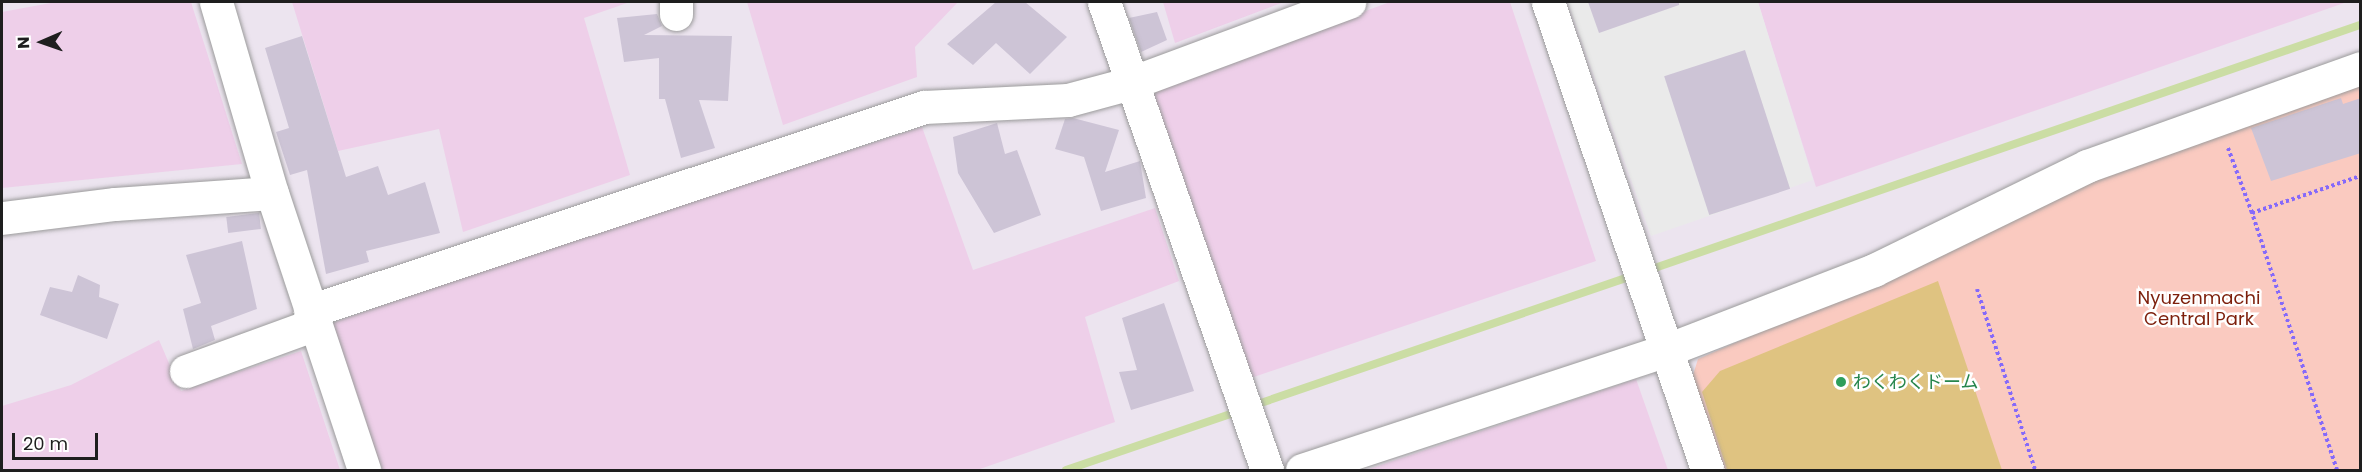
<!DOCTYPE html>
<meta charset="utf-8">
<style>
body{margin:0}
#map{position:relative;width:2362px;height:472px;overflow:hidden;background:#ece4ef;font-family:Poppins,"Noto Sans JP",sans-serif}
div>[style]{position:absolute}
.farmland>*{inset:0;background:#eecfe9}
.park>*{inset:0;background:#facac0}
.pitch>*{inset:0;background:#dfc381}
.parking>*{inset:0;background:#eaeaea}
.stream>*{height:8px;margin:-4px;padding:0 4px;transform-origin:4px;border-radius:4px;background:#cbdda4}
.building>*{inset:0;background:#cdc4d6;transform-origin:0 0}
.path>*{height:4px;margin-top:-2px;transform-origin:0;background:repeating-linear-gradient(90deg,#8569fa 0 3px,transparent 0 6px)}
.roads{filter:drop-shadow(0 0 2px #9b9b9b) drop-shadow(0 0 2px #9b9b9b)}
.minor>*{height:33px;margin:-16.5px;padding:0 16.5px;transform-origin:16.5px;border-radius:16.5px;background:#fff}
.dots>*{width:16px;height:16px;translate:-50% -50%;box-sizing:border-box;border:3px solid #fff;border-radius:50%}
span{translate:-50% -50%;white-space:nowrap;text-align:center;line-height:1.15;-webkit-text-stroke:5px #fff;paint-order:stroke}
.park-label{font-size:18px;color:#7d1f0b}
.leisure-label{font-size:18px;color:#27864d}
.left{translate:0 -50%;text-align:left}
.frame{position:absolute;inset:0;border:3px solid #1e1e1e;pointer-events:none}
.north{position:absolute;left:12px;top:12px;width:60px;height:60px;-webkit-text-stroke:4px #fff;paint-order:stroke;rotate:268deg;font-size:16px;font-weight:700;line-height:24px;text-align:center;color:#1e1e1e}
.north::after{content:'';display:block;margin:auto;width:21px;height:27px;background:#1e1e1e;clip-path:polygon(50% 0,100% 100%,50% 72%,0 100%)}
.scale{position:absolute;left:12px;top:433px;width:86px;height:27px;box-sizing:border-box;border:3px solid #1e1e1e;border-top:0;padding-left:8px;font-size:18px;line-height:21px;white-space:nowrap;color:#1e1e1e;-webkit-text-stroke:4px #fff;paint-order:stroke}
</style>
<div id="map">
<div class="farmland">
<i style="clip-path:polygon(56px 2px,191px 2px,242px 164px,2px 188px,2px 12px)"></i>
<i style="clip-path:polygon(292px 2px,630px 2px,584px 18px,630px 175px,463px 232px,439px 129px,338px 151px)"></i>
<i style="clip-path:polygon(747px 2px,958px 2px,915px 47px,917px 77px,783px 125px)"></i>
<i style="clip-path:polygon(1163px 2px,1284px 2px,1175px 43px)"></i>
<i style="clip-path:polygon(1390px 2px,1510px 2px,1596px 261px,1245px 380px,1146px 92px)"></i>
<i style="clip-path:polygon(1758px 2px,2347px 2px,1816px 187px)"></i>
<i style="clip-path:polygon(922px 127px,973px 270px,1155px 208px,1179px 281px,1085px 317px,1115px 422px,977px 470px,380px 470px,330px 324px,514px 259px)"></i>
<i style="clip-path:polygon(159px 340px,181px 391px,301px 351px,340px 470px,2px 470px,2px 406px,71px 385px)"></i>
<i style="clip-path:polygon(1636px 379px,1668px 470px,1366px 470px)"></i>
</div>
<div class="park">
<i style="clip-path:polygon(2360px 81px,2360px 470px,1724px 470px,1692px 378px,1698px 359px,1946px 251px,2093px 177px)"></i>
</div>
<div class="pitch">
<i style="clip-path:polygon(1938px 281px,2002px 470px,1727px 470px,1702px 392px,1720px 371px)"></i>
</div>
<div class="parking">
<i style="clip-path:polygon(1568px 2px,1758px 2px,1813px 180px,1651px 236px)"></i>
</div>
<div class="stream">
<i style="left:1646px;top:271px;width:755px;rotate:-19.01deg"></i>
<i style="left:1252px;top:406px;width:404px;rotate:-18.9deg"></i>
<i style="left:1066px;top:470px;width:183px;rotate:-18.8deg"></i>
</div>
<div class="building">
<i style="clip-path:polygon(996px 2px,1025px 2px,1067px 37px,1030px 74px,996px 43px,973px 65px,947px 44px)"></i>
<i style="clip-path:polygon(1588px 2px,1679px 2px,1679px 5px,1599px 33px)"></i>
<i style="clip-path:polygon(1157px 12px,1167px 40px,1141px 52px,1129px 18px)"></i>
<i style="clip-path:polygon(657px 14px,662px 26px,644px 35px,732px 36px,728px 101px,699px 100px,715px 148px,681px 158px,665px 99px,659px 99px,659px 58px,624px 62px,617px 18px)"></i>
<i style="clip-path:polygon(302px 36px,346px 177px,378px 166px,388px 195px,425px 182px,440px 233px,366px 251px,369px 262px,326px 274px,307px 170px,290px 175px,276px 132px,289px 128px,265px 48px)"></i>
<i style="left:1745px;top:50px;width:146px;height:85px;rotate:72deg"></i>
<i style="clip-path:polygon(2341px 98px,2343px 104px,2361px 98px,2361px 153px,2271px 181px,2251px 128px)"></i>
<i style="clip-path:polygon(1073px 118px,1119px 130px,1105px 172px,1140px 161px,1146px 198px,1101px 211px,1084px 157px,1055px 149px,1065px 119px)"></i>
<i style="clip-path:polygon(997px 123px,1005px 154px,1017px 150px,1041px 215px,994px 233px,958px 173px,953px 137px)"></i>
<i style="left:259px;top:213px;width:16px;height:33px;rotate:83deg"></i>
<i style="clip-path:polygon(242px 241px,257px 309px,211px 326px,215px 340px,193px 349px,183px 309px,201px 303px,186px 255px)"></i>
<i style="clip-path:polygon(78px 275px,100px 285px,99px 297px,119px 304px,107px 339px,40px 315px,50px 287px,72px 292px)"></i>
<i style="clip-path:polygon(1164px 303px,1194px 391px,1131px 410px,1119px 372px,1137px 370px,1122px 318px)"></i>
</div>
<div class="path">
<i style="left:2228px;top:148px;width:69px;rotate:69.7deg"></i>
<i style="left:1977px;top:289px;width:190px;rotate:72.2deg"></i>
<i style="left:2337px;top:470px;width:271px;rotate:-108.3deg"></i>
<i style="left:2252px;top:213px;width:114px;rotate:-18.9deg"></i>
</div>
<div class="roads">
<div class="minor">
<i style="left:216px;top:2px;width:199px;rotate:73.7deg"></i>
<i style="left:272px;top:193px;width:292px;rotate:71.6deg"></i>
<i style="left:1104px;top:2px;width:496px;rotate:70.8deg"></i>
<i style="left:1548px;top:2px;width:494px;rotate:71.2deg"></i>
<i style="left:676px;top:14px;width:12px;rotate:-90deg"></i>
<i style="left:2px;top:218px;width:114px;rotate:-7.1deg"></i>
<i style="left:115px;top:204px;width:157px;rotate:-4deg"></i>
<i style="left:310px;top:311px;width:647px;rotate:-18.38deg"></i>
<i style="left:924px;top:107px;width:144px;rotate:-2.8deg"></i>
<i style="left:1068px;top:100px;width:65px;rotate:-15.1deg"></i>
<i style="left:1131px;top:83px;width:233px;rotate:-20.4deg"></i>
<i style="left:186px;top:371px;width:137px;rotate:-20deg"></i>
<i style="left:1302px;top:470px;width:384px;rotate:-18.2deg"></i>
<i style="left:1667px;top:350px;width:222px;rotate:-21.1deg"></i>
<i style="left:1874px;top:270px;width:237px;rotate:-26deg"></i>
<i style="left:2087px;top:166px;width:290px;rotate:-19.7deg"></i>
</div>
</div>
<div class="dots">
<i style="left:1841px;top:382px;background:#2e9e5b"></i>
</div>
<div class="park-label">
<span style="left:2199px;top:309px">Nyuzenmachi<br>Central Park</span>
</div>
<div class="leisure-label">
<span class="left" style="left:1853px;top:382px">わくわくドーム</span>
</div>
<div class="frame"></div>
<div class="north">N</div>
<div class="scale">20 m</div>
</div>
